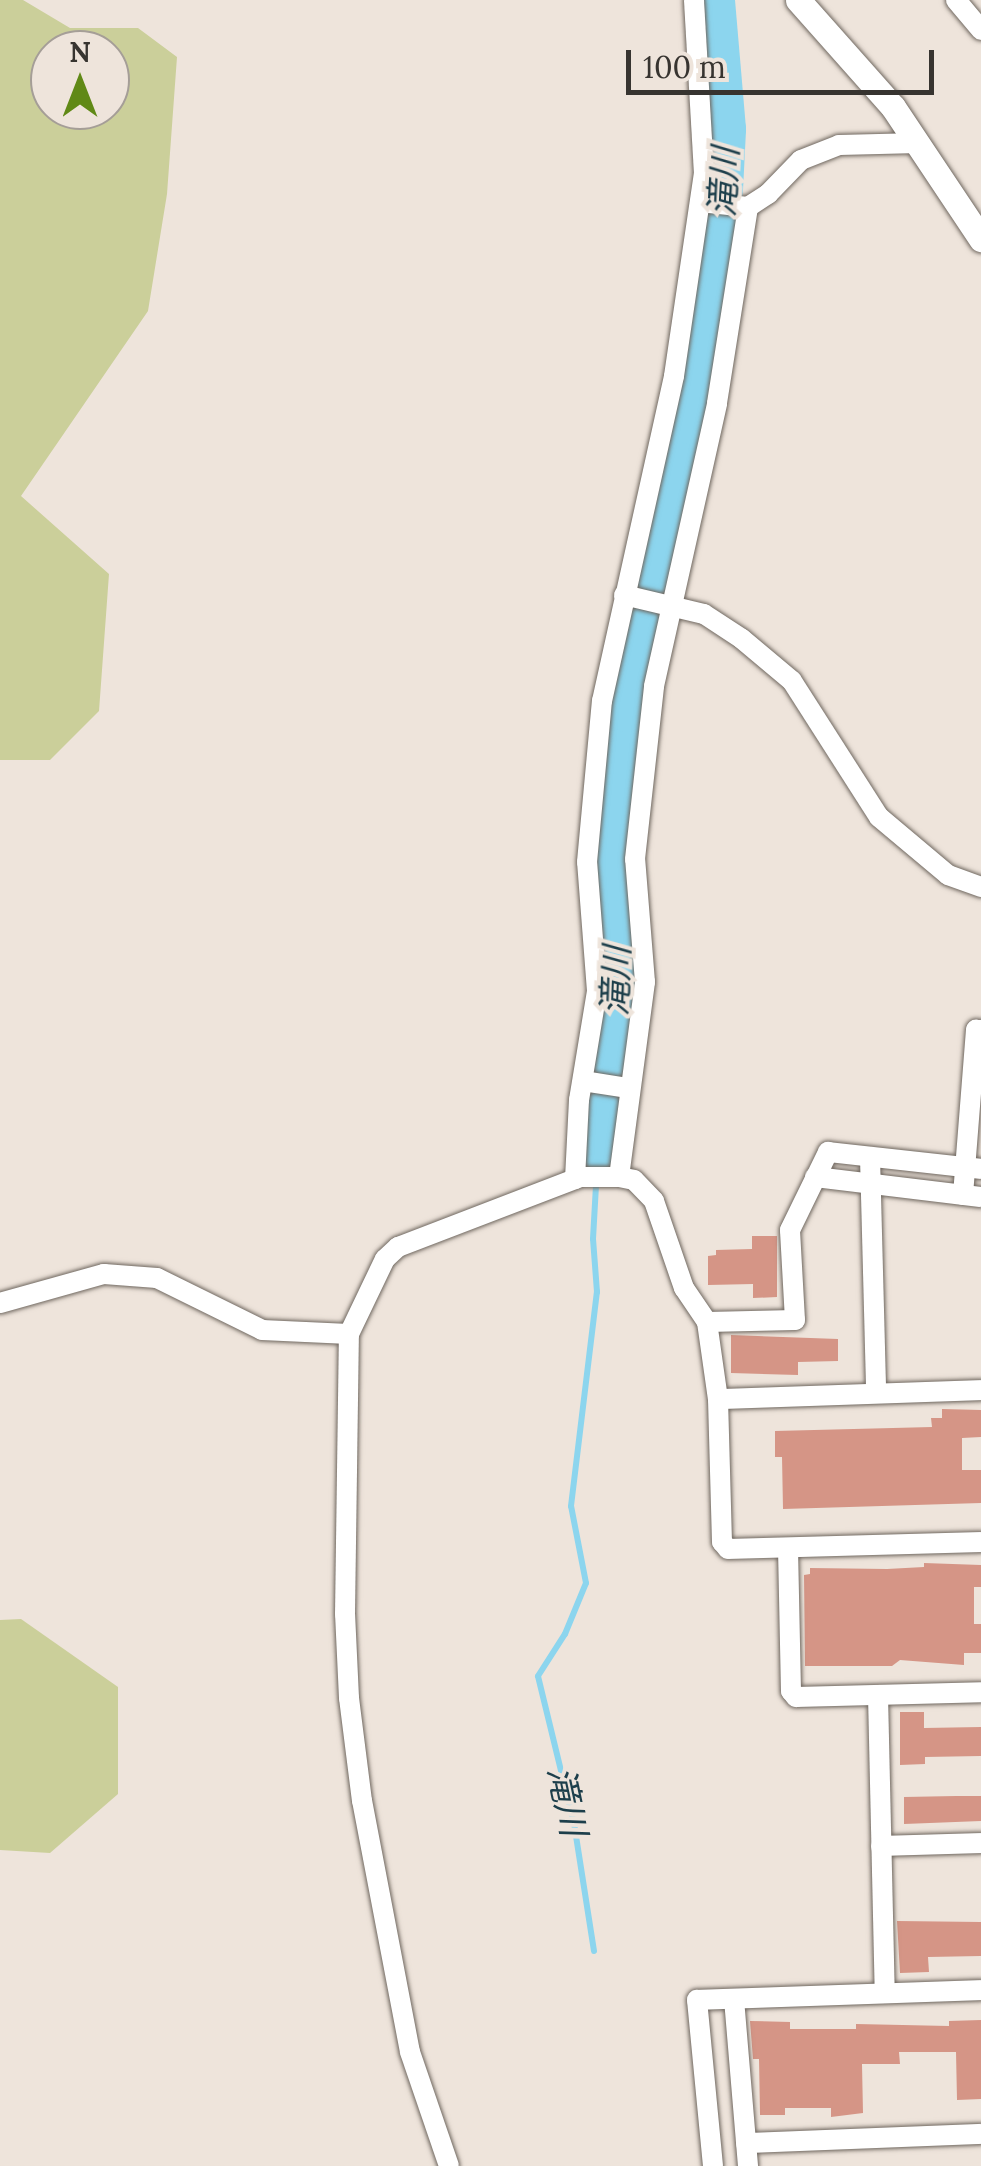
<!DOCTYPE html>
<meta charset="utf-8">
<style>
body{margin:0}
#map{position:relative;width:981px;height:2166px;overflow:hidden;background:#eee4db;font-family:Lora,"Noto Sans JP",serif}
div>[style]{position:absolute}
.green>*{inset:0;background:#cbcf9a}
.stream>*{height:6px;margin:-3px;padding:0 3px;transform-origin:3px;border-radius:3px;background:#8cd5ee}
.river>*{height:38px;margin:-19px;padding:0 19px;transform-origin:19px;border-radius:19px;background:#8cd5ee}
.building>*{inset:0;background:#d59586}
.roads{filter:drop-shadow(0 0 2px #6f675f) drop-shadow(0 0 2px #6f675f)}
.minor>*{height:20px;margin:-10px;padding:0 10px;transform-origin:10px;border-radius:10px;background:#fff}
.tertiary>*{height:25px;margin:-12.5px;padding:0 12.5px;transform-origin:12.5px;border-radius:12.5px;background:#fff}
span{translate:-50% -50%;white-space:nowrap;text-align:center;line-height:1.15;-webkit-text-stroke:8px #eee4db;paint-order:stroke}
.water-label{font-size:35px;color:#1d3f4b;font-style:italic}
.north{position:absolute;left:30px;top:30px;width:100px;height:100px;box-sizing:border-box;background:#eee4db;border:2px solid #a59e97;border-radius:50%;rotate:0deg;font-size:28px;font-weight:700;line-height:40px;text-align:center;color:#373430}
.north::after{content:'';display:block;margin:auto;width:35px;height:45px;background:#608916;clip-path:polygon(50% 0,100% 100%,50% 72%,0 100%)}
.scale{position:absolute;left:626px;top:50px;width:308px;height:45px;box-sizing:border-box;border:5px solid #373430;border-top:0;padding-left:12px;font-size:30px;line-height:35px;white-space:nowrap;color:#373430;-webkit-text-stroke:8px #eee4db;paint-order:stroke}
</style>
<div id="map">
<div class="green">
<i style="clip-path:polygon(evenodd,0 0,23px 0,70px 28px,138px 28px,177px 57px,167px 194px,148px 311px,21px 496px,109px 574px,99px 711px,50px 760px,0 760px,0 0,110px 50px,110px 110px,50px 110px,50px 50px,110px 50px)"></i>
<i style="clip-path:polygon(21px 1619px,118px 1687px,118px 1794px,50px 1853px,0 1850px,0 1620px)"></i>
</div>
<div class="stream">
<i style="left:594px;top:1951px;width:129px;rotate:-98.9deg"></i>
<i style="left:574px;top:1824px;width:152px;rotate:-103.7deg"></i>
<i style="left:538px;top:1676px;width:50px;rotate:-57.3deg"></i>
<i style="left:565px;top:1634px;width:55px;rotate:-67.6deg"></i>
<i style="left:586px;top:1583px;width:78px;rotate:-101deg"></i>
<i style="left:571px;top:1506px;width:216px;rotate:-83.1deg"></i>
<i style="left:597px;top:1292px;width:53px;rotate:-94.3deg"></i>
<i style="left:593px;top:1239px;width:72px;rotate:-86.8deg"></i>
</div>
<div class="river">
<i style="left:597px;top:1167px;width:180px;rotate:-82.3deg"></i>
<i style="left:621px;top:989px;width:107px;rotate:-94.8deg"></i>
<i style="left:612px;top:882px;width:170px;rotate:-85.3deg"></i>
<i style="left:626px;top:713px;width:61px;rotate:-81.5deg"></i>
<i style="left:635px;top:653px;width:234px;rotate:-76.7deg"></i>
<i style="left:689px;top:425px;width:199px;rotate:-80.4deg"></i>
<i style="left:722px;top:229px;width:100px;rotate:-87.1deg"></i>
<i style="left:727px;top:129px;width:129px;rotate:-94.9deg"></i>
</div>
<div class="building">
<i style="clip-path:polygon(752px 1236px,777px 1236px,777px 1297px,753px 1298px,753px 1284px,708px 1285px,708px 1256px,716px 1255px,716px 1250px,752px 1249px)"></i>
<i style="clip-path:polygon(731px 1335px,838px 1339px,838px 1361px,798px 1362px,798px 1375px,731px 1373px)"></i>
<i style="clip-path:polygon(942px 1409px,981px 1410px,981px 1437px,962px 1438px,962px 1470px,981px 1470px,981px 1503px,783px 1509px,782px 1457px,775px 1457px,775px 1431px,932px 1427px,931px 1418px,942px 1418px)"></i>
<i style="clip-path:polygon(924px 1563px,981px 1565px,981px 1587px,974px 1587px,974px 1624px,981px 1624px,981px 1653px,964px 1653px,964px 1665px,900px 1660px,892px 1666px,805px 1666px,804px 1575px,810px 1574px,810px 1568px,887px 1569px,924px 1567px)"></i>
<i style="clip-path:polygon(900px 1712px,924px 1712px,924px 1728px,981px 1727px,981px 1756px,925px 1757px,925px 1764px,900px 1765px)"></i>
<i style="clip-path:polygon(956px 1796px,981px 1796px,981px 1821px,904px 1824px,904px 1797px)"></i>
<i style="clip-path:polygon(897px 1921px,981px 1922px,981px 1956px,928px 1957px,929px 1972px,900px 1973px)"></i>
<i style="clip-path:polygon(981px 2020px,981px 2099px,957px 2100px,956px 2052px,899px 2052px,900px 2064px,862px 2064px,863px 2113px,831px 2117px,831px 2108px,785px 2108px,785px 2115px,760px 2115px,759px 2059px,753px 2059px,750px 2021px,790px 2022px,790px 2029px,856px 2029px,856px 2024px,949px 2026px,949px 2021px)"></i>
</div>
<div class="roads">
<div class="minor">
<i style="left:956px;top:0;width:39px;rotate:50deg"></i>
<i style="left:700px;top:202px;width:48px;rotate:5.9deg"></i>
<i style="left:748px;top:207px;width:24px;rotate:-33deg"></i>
<i style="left:768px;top:194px;width:47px;rotate:-45.9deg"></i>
<i style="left:801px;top:160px;width:41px;rotate:-21.5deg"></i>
<i style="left:839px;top:145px;width:80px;rotate:-1.4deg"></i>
<i style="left:624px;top:595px;width:82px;rotate:13.4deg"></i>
<i style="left:704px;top:614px;width:45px;rotate:33.3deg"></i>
<i style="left:742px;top:639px;width:65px;rotate:40deg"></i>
<i style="left:792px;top:681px;width:161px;rotate:57.4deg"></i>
<i style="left:879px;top:817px;width:90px;rotate:40deg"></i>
<i style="left:948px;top:875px;width:35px;rotate:20deg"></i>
<i style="left:583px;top:1081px;width:46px;rotate:8.8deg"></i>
<i style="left:870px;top:1157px;width:235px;rotate:88.5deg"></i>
<i style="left:619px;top:1177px;width:197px;rotate:-82.4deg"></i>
<i style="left:645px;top:982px;width:123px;rotate:-94.6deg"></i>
<i style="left:635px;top:859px;width:174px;rotate:-83.7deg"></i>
<i style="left:654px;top:686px;width:290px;rotate:-77.4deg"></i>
<i style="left:717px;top:403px;width:198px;rotate:-81deg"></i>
<i style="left:815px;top:1177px;width:167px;rotate:6.9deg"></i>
<i style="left:575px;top:1179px;width:79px;rotate:-87.1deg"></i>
<i style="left:579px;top:1100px;width:110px;rotate:-80.6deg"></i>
<i style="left:597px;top:991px;width:129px;rotate:-94.4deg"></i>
<i style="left:587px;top:862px;width:162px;rotate:-84.7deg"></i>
<i style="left:602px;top:701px;width:333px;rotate:-77.5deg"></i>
<i style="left:674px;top:376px;width:204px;rotate:-81.6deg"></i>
<i style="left:704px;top:174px;width:174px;rotate:-93.3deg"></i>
<i style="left:963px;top:1195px;width:166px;rotate:-85.5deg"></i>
<i style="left:976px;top:1030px;width:5px"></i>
<i style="left:0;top:1303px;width:108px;rotate:-15.6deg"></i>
<i style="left:104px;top:1274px;width:53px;rotate:4.3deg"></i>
<i style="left:157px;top:1278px;width:117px;rotate:26.3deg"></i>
<i style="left:262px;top:1330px;width:87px;rotate:2.6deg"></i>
<i style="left:707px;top:1322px;width:88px;rotate:-1.3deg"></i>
<i style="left:795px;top:1320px;width:90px;rotate:-93.2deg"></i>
<i style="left:790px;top:1230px;width:87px;rotate:-64deg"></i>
<i style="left:828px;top:1152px;width:154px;rotate:6.3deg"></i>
<i style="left:981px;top:1390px;width:263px;rotate:178deg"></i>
<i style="left:718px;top:1399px;width:143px;rotate:88.4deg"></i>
<i style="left:722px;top:1542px;width:9px;rotate:49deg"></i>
<i style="left:728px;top:1549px;width:253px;rotate:-1.6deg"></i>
<i style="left:788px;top:1548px;width:143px;rotate:88.8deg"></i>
<i style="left:791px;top:1691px;width:8px;rotate:50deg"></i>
<i style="left:796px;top:1697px;width:185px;rotate:-1.5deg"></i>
<i style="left:878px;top:1695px;width:298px;rotate:88.7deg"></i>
<i style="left:881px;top:1846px;width:100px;rotate:-1.7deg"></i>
<i style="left:734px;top:1999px;width:168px;rotate:85.2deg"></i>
<i style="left:746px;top:2143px;width:235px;rotate:-2.2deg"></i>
<i style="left:449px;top:2166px;width:120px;rotate:-108.9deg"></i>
<i style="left:410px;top:2052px;width:256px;rotate:-100.8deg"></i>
<i style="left:362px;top:1801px;width:104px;rotate:-97.2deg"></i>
<i style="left:349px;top:1698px;width:84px;rotate:-92.7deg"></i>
<i style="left:345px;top:1614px;width:280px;rotate:-89.2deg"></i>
<i style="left:349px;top:1334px;width:83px;rotate:-64.4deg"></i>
<i style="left:385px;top:1259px;width:18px;rotate:-43deg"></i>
<i style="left:398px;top:1247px;width:195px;rotate:-21deg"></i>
<i style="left:580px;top:1177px;width:39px"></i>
<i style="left:619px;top:1177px;width:15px;rotate:11deg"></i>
<i style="left:634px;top:1180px;width:29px;rotate:46deg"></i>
<i style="left:654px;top:1201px;width:92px;rotate:71deg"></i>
<i style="left:684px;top:1288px;width:41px;rotate:55.9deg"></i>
<i style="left:707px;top:1322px;width:78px;rotate:81.9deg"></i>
<i style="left:713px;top:2166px;width:167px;rotate:-95.5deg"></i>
<i style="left:697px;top:2000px;width:284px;rotate:-2deg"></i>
</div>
<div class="tertiary">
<i style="left:798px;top:0;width:143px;rotate:48.4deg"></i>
<i style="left:893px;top:107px;width:159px;rotate:56.3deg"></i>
</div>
</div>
<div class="water-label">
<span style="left:724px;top:182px;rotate:-87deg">滝川</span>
<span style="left:616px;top:981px;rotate:-88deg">滝川</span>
<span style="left:567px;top:1801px;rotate:78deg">滝川</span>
</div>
<div class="north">N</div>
<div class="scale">100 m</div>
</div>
